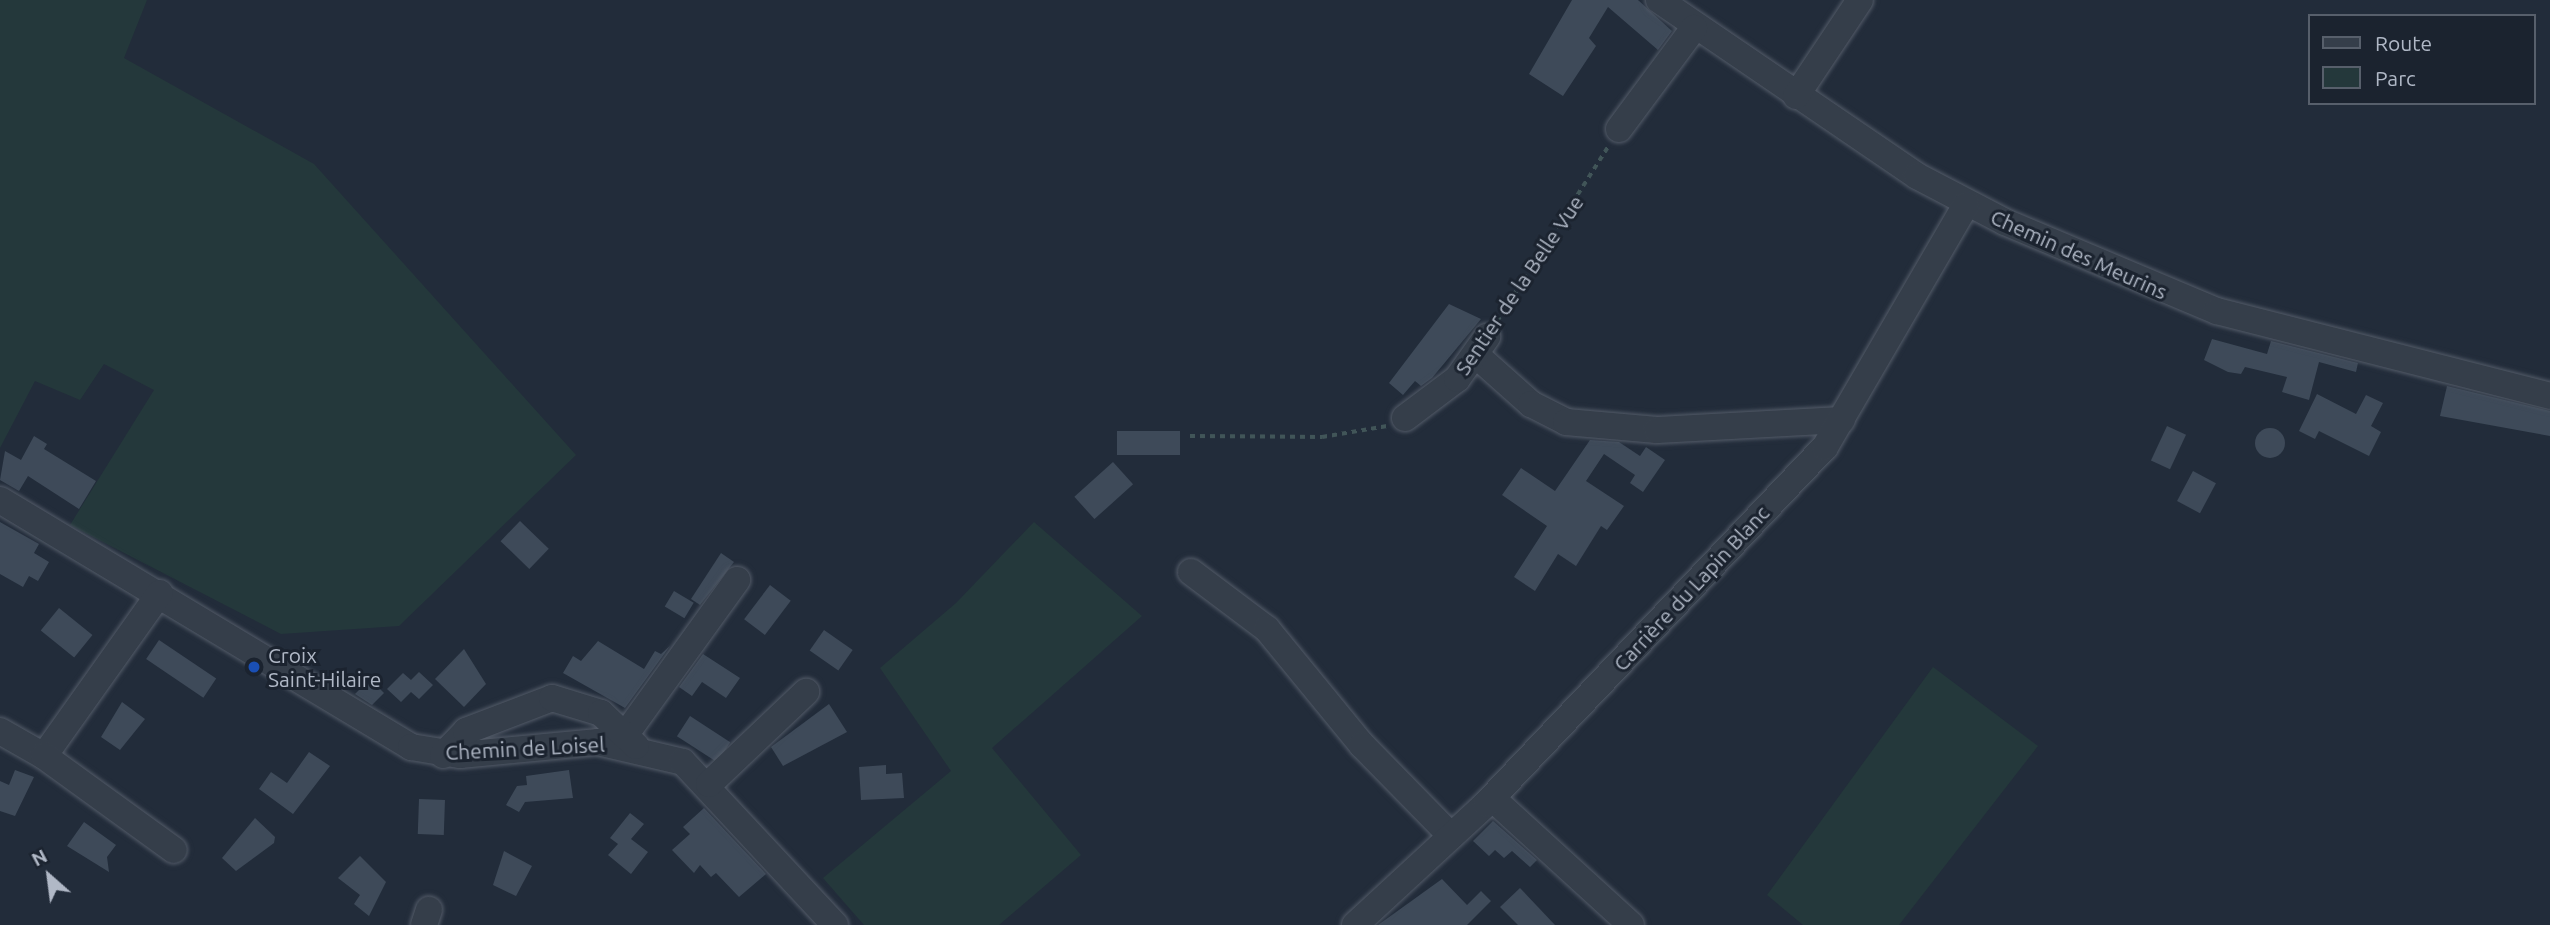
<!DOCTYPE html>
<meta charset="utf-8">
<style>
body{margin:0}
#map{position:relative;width:2550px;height:925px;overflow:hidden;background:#222c3a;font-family:Ubuntu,sans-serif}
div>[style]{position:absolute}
.green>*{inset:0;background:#24383b}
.building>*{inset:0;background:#3e4a59;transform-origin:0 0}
.round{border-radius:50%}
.path>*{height:3.5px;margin-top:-1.75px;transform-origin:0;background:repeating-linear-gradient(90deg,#415558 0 5px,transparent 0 10px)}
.roads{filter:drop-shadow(0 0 2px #535b68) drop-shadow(0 0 2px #535b68)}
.minor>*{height:26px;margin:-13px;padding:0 13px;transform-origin:13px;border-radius:13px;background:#353e4a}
.dots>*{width:19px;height:19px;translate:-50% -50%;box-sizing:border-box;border:4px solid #1b232f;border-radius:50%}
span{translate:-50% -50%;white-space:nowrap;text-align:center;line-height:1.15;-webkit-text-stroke:6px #1b232f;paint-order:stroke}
.street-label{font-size:21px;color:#b0b8c6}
.poi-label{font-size:21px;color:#b0b8c6}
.left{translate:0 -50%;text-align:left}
.legend{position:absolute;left:2308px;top:14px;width:228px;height:91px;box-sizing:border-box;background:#1b232f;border:2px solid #575f6b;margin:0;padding:9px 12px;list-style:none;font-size:21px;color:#b0b8c6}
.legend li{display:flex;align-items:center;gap:14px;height:35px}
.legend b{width:35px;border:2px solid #575f6b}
.north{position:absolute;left:14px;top:841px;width:70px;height:70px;-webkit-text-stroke:5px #1b232f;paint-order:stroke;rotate:332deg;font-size:19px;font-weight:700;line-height:28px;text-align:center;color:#b0b8c6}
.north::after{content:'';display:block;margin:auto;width:24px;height:32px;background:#b0b8c6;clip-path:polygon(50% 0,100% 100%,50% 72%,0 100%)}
</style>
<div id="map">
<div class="green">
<i style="clip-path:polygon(0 0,147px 0,124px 58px,314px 164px,576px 455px,399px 626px,281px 634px,70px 525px,154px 390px,104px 364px,80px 400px,35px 381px,0 448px)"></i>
<i style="clip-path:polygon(1034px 522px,1142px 616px,992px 748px,1081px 855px,999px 925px,864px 925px,823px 878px,951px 771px,880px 668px,956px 603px)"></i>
<i style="clip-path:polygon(1933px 667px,2038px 746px,1899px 925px,1803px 925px,1767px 895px)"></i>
</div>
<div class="building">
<i style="clip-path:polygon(1572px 0,1638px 0,1672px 31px,1658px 50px,1608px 7px,1589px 38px,1596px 46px,1563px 96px,1529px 74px)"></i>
<i style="clip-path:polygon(1449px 304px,1481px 319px,1432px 378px,1421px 386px,1415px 381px,1403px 395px,1389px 383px)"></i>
<i style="clip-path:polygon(2212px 339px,2267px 354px,2271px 341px,2358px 363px,2356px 372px,2319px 362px,2309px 400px,2282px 392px,2287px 377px,2245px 367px,2241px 374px,2228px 372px,2204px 360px)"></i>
<i style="clip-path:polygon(2447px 386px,2550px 411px,2550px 436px,2440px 416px)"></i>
<i style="clip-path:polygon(2317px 394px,2356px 414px,2366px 395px,2383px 403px,2371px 426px,2381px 432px,2369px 456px,2319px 431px,2315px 439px,2299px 431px)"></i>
<i style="left:2167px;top:426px;width:21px;height:38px;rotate:25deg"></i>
<i class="round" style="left:2255px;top:428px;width:30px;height:30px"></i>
<i style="left:1117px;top:431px;width:63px;height:24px"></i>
<i style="clip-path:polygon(34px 436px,47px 444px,44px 449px,96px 481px,79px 509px,28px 476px,19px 491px,0 480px,5px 451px,21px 460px)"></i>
<i style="clip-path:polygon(1590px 440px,1619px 442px,1640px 456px,1646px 447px,1665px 460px,1643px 492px,1630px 483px,1635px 475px,1604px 454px,1586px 481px,1624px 506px,1607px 530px,1601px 526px,1576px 566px,1558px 554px,1535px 591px,1514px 577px,1547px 526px,1502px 495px,1521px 468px,1555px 491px)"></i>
<i style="left:1113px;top:462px;width:30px;height:52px;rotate:48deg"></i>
<i style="left:2193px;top:471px;width:26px;height:34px;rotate:28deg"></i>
<i style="left:520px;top:521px;width:40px;height:28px;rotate:44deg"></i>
<i style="clip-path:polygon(0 522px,39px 544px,34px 553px,49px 562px,38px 581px,29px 576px,23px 587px,0 574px)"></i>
<i style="clip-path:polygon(721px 553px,734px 562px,700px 605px,691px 599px)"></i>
<i style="left:770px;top:585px;width:26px;height:43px;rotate:37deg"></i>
<i style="left:674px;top:591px;width:23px;height:18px;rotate:31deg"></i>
<i style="left:59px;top:608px;width:43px;height:29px;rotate:39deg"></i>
<i style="left:824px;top:630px;width:35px;height:25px;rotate:35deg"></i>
<i style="left:159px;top:640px;width:69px;height:23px;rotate:34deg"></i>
<i style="clip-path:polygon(598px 641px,644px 669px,655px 651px,661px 654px,670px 646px,625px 708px,563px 673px,573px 656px,581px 661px)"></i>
<i style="clip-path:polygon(464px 649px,486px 684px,464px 707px,435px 679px)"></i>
<i style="clip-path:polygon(703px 654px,740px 678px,726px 698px,702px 682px,692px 696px,679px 687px)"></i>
<i style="clip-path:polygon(419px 672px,433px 685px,419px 699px,411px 692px,401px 702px,387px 689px,403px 673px,411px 680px)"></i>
<i style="clip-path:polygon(370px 679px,384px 693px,372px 705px,355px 694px)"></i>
<i style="clip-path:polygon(122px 702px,145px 719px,120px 750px,101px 737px)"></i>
<i style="clip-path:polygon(829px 704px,847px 732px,783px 766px,771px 747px)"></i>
<i style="left:690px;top:716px;width:48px;height:24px;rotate:33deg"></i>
<i style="clip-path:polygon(309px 752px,330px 766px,293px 814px,259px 789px,271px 772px,287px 783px)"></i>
<i style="clip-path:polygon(886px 765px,886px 774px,902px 773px,904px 798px,861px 800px,859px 767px)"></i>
<i style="clip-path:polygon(15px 770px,34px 777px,15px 816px,0 811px,0 781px,9px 785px)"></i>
<i style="clip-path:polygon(569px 770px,573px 798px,525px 802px,519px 812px,506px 805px,517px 786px,527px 785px,526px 776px)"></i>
<i style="left:419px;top:799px;width:26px;height:35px;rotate:2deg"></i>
<i style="clip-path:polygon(704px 808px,766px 874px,739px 897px,716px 873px,711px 877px,700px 865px,694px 873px,672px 850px,690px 834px,683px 827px)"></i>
<i style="clip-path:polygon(630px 813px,644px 824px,631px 839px,648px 852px,631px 874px,608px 855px,618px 844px,610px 838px)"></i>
<i style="clip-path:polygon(255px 818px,275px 837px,274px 843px,236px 871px,222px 858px)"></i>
<i style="clip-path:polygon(1493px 821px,1537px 860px,1530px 867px,1512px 851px,1504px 858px,1495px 850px,1489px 856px,1473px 841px)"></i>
<i style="clip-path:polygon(84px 822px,116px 845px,107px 857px,109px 872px,67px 846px)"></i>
<i style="clip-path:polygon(504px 851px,532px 866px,516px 896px,493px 885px)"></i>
<i style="clip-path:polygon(360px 856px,386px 882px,369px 916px,354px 904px,360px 895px,338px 878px)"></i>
<i style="clip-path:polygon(1442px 879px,1467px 905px,1481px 891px,1491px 901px,1467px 925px,1378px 925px)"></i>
<i style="clip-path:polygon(1520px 888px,1555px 925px,1518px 925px,1500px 907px)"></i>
</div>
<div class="path">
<i style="left:1497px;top:321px;width:206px;rotate:-57.5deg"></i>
<i style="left:1190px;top:436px;width:132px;rotate:0.4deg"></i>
<i style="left:1322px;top:437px;width:66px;rotate:-9.6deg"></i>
</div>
<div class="roads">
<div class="minor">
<i style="left:1659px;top:0;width:312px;rotate:34.3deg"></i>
<i style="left:1917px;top:176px;width:99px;rotate:27.6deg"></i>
<i style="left:2005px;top:222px;width:230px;rotate:22.8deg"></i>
<i style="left:2217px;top:311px;width:344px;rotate:14.3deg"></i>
<i style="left:1796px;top:96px;width:115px;rotate:-56.3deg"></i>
<i style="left:1619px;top:129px;width:126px;rotate:-53.4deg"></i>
<i style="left:1476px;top:355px;width:74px;rotate:41.7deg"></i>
<i style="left:1531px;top:404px;width:39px;rotate:27deg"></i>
<i style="left:1566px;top:422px;width:91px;rotate:5deg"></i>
<i style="left:1657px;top:430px;width:185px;rotate:-3.1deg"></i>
<i style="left:1405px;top:418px;width:65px;rotate:-36.9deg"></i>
<i style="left:1457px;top:379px;width:52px;rotate:-54.5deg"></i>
<i style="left:0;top:500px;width:480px;rotate:31deg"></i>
<i style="left:411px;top:747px;width:50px;rotate:9.3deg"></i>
<i style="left:460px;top:755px;width:139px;rotate:-5.4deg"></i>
<i style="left:598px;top:742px;width:87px;rotate:13.2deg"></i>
<i style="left:683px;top:762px;width:223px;rotate:47deg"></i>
<i style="left:1191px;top:572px;width:95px;rotate:36.9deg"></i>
<i style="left:1267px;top:629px;width:150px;rotate:50.7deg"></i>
<i style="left:1362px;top:745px;width:127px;rotate:45.6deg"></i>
<i style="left:0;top:731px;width:51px;rotate:29.6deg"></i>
<i style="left:44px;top:756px;width:200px;rotate:-54.6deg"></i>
<i style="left:626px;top:734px;width:190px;rotate:-54.2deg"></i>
<i style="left:443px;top:755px;width:33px;rotate:-46deg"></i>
<i style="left:466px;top:731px;width:92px;rotate:-21deg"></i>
<i style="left:552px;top:698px;width:51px;rotate:17deg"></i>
<i style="left:601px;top:713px;width:48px;rotate:43.3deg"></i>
<i style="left:44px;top:756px;width:160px;rotate:35.9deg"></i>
<i style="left:709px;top:784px;width:134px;rotate:-43.5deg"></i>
<i style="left:1492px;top:798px;width:188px;rotate:42.4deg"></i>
<i style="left:424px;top:925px;width:16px;rotate:-72deg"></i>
<i style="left:1355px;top:925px;width:178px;rotate:-42.7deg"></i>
<i style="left:1486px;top:804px;width:492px;rotate:-46.5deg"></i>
<i style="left:1825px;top:447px;width:280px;rotate:-59.8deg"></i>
</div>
</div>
<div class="dots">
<i style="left:254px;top:667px;background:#1a4fb4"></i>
</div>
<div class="street-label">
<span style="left:2079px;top:254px;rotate:24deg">Chemin des Meurins</span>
<span style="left:1519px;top:285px;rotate:-56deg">Sentier de la Belle Vue</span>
<span style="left:1691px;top:588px;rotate:-47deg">Carrière du Lapin Blanc</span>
<span style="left:525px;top:748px;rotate:-3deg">Chemin de Loisel</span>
</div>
<div class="poi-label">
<span class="left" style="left:268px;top:667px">Croix<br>Saint-Hilaire</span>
</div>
<ul class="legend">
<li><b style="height:9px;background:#353e4a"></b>Route</li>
<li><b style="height:19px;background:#24383b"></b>Parc</li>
</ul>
<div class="north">N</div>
</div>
